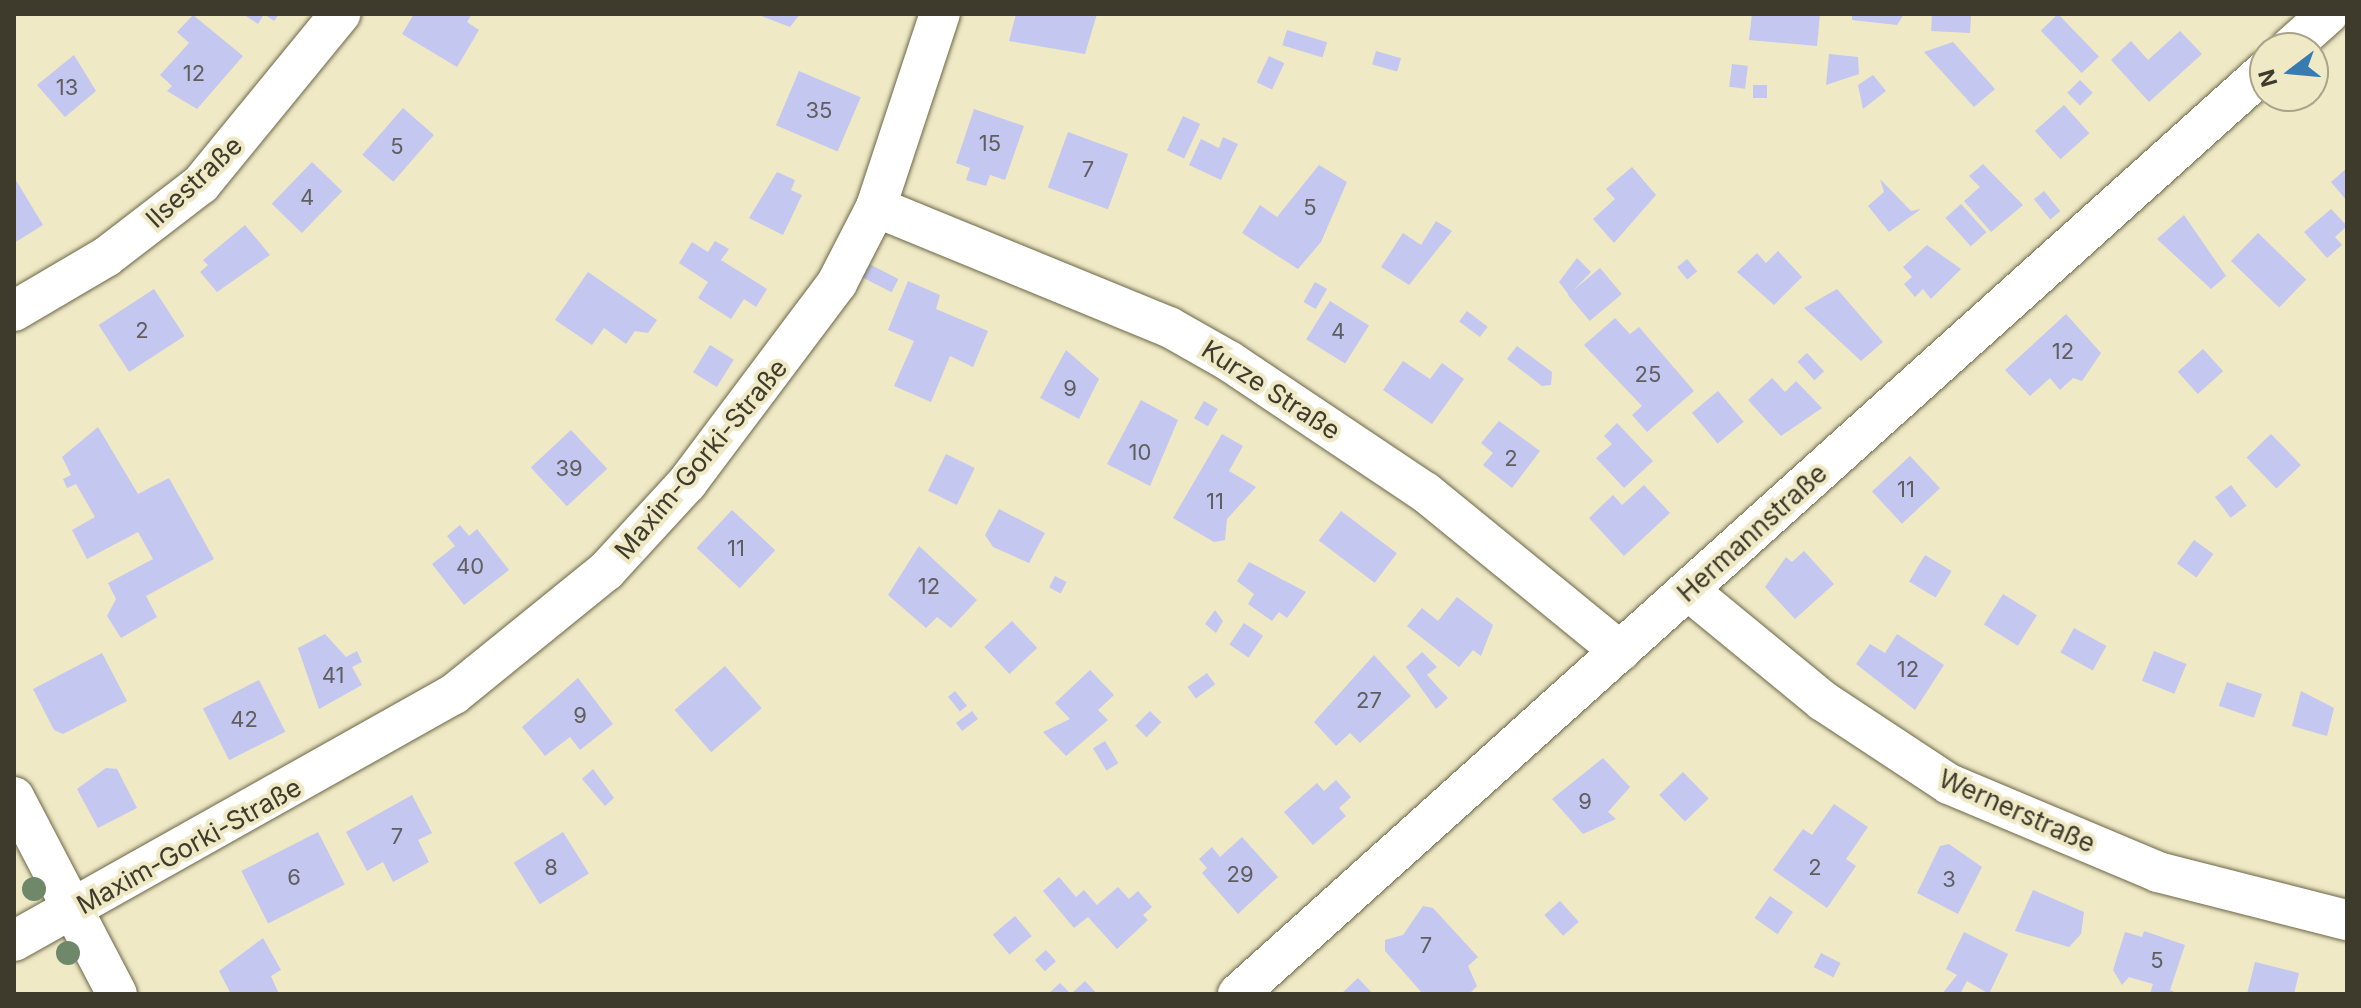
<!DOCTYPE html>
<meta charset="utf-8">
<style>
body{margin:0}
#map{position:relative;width:2361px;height:1008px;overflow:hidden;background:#efe9c6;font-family:Inter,sans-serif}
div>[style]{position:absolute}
.building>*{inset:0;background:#c4c7ef;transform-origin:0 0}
.roads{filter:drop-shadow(0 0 2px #6b6647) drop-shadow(0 0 2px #6b6647)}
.street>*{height:40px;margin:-20px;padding:0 20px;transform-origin:20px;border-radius:20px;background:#fff}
.trees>*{width:24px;height:24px;margin:-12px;border-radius:50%;background:#6f886a}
span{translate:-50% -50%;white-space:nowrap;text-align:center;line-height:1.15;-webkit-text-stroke:8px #efe9c6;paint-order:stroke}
.number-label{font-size:22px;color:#605e5e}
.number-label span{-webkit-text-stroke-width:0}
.street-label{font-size:26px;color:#3e3b2d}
.frame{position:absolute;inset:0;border:16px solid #3e3b2d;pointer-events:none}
.north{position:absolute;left:2249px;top:32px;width:80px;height:80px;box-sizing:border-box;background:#efe9c6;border:2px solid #a8a389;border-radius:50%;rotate:254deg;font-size:22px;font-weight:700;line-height:32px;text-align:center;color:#3e3b2d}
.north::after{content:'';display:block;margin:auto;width:28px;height:36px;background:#377bb1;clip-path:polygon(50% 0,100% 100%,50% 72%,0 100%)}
</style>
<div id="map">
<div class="building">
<i style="clip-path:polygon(243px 14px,279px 14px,274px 21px,264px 14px,258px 24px)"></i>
<i style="clip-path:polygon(414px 14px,472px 14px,467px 22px,479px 30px,457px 67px,402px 34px)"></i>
<i style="clip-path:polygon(756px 14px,800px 14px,790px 27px)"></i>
<i style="clip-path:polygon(1016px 14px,1097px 14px,1085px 54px,1009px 41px)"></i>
<i style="clip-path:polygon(1752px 14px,1820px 14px,1817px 46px,1749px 40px)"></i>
<i style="clip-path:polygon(1852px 14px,1904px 14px,1897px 25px,1852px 20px)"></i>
<i style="left:1932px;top:14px;width:39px;height:17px;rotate:3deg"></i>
<i style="left:2058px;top:14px;width:59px;height:24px;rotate:46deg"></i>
<i style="clip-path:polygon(193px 15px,243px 56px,197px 109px,167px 91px,172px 86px,160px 75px,189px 43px,177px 32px)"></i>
<i style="left:1287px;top:30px;width:42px;height:16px;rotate:17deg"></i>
<i style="clip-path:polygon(2180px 31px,2202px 54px,2149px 102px,2111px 60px,2131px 41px,2148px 60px)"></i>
<i style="clip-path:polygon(1953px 42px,1995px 89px,1974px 107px,1924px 52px)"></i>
<i style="left:1376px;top:51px;width:26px;height:14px;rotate:16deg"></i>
<i style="clip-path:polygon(1829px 54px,1858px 57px,1859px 74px,1826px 85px)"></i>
<i style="clip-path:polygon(74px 55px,96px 91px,65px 117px,37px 85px)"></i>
<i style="left:1269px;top:56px;width:17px;height:29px;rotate:25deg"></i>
<i style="left:1732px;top:64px;width:16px;height:23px;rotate:7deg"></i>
<i style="left:799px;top:71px;width:67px;height:59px;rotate:23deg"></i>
<i style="clip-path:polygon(1873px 75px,1886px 91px,1863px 109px,1858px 85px)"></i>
<i style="left:2080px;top:80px;width:18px;height:18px;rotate:45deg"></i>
<i style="left:1753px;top:85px;width:14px;height:13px"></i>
<i style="left:2064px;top:105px;width:38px;height:39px;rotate:48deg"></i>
<i style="left:403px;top:108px;width:41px;height:62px;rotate:41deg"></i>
<i style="clip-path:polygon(974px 109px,1024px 126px,1005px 180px,990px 175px,986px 186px,966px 180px,970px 168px,956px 163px)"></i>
<i style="left:1183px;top:116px;width:19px;height:38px;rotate:25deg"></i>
<i style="left:1068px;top:132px;width:64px;height:59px;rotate:20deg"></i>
<i style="clip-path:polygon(1223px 137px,1238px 144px,1221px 180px,1189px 165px,1201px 139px,1219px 148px)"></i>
<i style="left:312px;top:162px;width:42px;height:58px;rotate:44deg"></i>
<i style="clip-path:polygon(1983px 164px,2023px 205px,1991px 232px,1964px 201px,1980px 187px,1969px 176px)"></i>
<i style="clip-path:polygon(1319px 165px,1347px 182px,1321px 242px,1298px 269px,1242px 233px,1260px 205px,1277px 217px)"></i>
<i style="clip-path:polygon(1632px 167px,1656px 195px,1614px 243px,1593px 219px,1615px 199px,1606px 189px)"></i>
<i style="clip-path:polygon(2347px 168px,2347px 201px,2331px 182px)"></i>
<i style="clip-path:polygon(777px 172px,795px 180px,791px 190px,802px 195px,783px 235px,749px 218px)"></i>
<i style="clip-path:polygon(14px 177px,43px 225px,14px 243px)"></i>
<i style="clip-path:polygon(1880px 179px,1911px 211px,1921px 209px,1889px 232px,1868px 206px,1884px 192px)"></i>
<i style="left:2044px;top:191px;width:26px;height:13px;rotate:51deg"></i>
<i style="left:1961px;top:204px;width:38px;height:21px;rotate:48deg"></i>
<i style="clip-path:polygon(2331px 209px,2347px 226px,2335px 237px,2342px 245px,2327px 258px,2304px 232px)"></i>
<i style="clip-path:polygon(2184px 215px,2226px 276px,2211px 289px,2157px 239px)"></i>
<i style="clip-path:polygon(1436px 221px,1452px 231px,1409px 285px,1381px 267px,1403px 233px,1421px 245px)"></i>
<i style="clip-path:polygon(245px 225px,270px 255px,217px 292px,200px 272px,208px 265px,203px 260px)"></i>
<i style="left:2258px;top:233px;width:67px;height:39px;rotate:44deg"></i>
<i style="clip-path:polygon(715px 241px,729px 249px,721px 260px,767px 289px,756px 307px,744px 299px,731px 319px,698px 298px,708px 282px,679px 263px,692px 242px,708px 252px)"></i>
<i style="clip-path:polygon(1927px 245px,1961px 269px,1931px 299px,1923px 289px,1915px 297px,1904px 284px,1912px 277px,1903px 267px)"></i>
<i style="clip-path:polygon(1778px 251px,1802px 277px,1774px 305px,1737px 272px,1757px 253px,1766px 263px)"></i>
<i style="clip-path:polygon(1577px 258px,1591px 272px,1569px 295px,1559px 282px)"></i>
<i style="left:1687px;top:259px;width:16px;height:13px;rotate:50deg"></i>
<i style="left:869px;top:264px;width:33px;height:15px;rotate:27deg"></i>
<i style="left:1600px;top:268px;width:34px;height:42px;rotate:50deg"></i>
<i style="clip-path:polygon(588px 272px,657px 320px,648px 333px,635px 331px,626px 344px,604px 328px,592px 345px,555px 320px)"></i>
<i style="clip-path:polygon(908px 281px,940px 295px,936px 309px,988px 331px,973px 367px,950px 356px,931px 402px,894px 386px,914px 341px,888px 330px)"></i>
<i style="left:1315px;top:282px;width:14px;height:23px;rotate:30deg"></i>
<i style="left:154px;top:289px;width:56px;height:66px;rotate:57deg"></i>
<i style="clip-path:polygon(1837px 289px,1883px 342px,1861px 361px,1804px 308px)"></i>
<i style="left:1330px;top:301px;width:46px;height:45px;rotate:32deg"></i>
<i style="left:1467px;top:311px;width:26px;height:13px;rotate:37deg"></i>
<i style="clip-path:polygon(2066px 314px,2101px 353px,2082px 381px,2073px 378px,2060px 390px,2050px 378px,2030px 396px,2005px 370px)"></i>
<i style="clip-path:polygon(1615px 318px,1630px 334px,1639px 327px,1694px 391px,1647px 432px,1632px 415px,1642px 406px,1584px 345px)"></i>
<i style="left:710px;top:345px;width:28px;height:32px;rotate:32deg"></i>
<i style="clip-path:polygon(1517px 346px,1552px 372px,1551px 385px,1542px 386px,1507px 359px)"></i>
<i style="left:2203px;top:349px;width:30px;height:34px;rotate:48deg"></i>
<i style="clip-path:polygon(1066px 350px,1099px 379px,1079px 419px,1040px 398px)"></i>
<i style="left:1807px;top:353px;width:25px;height:13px;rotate:47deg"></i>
<i style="clip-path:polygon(1403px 361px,1430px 379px,1442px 363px,1464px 379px,1432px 424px,1383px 390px)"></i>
<i style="clip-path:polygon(1772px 378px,1785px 392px,1796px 381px,1822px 408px,1781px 436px,1748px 400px)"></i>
<i style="left:1718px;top:391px;width:40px;height:34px;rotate:50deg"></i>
<i style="clip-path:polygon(1141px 400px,1178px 420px,1150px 486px,1107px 464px)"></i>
<i style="left:1204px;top:401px;width:16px;height:20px;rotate:30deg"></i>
<i style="clip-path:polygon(1499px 421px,1540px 451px,1512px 488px,1483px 465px,1493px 453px,1481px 443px)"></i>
<i style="clip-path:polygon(1617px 423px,1653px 461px,1624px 488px,1596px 458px,1612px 444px,1604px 436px)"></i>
<i style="clip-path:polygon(98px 427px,138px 494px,169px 478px,214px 559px,146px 596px,157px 617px,121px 638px,107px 616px,116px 599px,108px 583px,153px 559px,138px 532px,87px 559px,72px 530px,95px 517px,76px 484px,67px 488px,63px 479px,71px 475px,62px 457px)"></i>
<i style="left:571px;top:430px;width:53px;height:55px;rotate:47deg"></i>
<i style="clip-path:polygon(1222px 434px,1243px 446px,1229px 471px,1256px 487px,1227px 519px,1225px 540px,1214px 542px,1173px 518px)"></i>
<i style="left:2271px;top:434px;width:43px;height:34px;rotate:46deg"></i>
<i style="left:946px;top:454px;width:32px;height:41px;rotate:26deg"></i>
<i style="left:1910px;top:456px;width:44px;height:52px;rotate:47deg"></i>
<i style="clip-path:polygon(1644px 485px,1670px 513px,1624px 556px,1589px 518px,1613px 495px,1622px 505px)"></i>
<i style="left:2231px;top:485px;width:26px;height:20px;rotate:53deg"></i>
<i style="clip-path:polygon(999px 509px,1045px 533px,1029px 563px,993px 547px,985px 535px)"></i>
<i style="left:732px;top:510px;width:59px;height:52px;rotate:43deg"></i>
<i style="left:1341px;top:511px;width:70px;height:37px;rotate:37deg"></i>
<i style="clip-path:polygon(460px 525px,469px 536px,477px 529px,509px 570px,464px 605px,432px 564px,455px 546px,447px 536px)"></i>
<i style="left:2194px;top:540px;width:24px;height:29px;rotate:36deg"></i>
<i style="clip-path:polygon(919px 546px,977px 600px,951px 628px,937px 617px,926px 628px,888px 595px)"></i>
<i style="clip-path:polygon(1804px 551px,1834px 584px,1795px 619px,1765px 587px,1786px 557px,1792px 562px)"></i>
<i style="left:1925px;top:555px;width:31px;height:31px;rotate:31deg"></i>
<i style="clip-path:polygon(1249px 562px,1306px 592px,1287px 618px,1279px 612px,1272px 621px,1248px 604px,1254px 594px,1237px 581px)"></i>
<i style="left:1055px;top:576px;width:13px;height:13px;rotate:27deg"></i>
<i style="left:2003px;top:594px;width:40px;height:36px;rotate:32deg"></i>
<i style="clip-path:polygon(1457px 597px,1493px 625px,1481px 656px,1473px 650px,1459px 667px,1407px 626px,1422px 608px,1438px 621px)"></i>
<i style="clip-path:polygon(1215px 610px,1223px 621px,1216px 633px,1205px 624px)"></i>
<i style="left:1012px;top:621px;width:37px;height:38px;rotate:47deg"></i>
<i style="left:1244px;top:623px;width:23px;height:26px;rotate:34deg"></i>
<i style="left:2074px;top:628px;width:37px;height:28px;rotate:29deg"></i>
<i style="clip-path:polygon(325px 634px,346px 657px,357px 651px,362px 662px,352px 667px,362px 685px,319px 709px,298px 648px)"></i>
<i style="clip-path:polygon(1897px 634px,1944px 665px,1915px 710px,1856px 664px,1870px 644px,1885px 653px)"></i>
<i style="left:2154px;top:651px;width:35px;height:32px;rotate:22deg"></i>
<i style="clip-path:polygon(1422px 652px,1437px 667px,1427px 675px,1448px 698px,1436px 709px,1406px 667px)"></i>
<i style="clip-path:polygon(102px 653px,127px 701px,63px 734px,54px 730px,33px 689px)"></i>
<i style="clip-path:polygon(1374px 655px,1411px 696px,1360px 743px,1350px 733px,1336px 746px,1314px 722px)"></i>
<i style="left:725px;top:666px;width:56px;height:67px;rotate:49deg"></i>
<i style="clip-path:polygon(1090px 670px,1114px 695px,1098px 710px,1108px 720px,1066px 756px,1043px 732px,1070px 719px,1055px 703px)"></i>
<i style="left:1207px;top:673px;width:14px;height:24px;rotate:54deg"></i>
<i style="clip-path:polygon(578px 678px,613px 724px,580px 750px,570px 737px,545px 756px,522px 727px)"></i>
<i style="left:259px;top:680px;width:58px;height:63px;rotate:63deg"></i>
<i style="left:2227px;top:682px;width:37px;height:25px;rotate:19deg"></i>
<i style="left:955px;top:691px;width:19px;height:9px;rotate:51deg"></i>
<i style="clip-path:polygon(2301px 691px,2334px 708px,2327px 736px,2292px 726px)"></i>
<i style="left:972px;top:711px;width:10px;height:20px;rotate:53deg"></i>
<i style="left:1150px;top:711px;width:16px;height:21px;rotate:45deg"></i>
<i style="left:1105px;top:741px;width:26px;height:14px;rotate:59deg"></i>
<i style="clip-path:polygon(1603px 758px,1630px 787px,1608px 812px,1616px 819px,1583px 834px,1552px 799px)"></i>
<i style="clip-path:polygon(106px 768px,117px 769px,137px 808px,98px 828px,77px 789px)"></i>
<i style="clip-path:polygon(593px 769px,614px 798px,605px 806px,582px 779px)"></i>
<i style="left:1683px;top:772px;width:37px;height:33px;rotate:46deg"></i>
<i style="clip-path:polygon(1336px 780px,1351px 797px,1339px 808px,1346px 816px,1313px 845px,1284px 812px,1317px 783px,1324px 791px)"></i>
<i style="clip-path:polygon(412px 795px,432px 833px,418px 840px,429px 862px,393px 882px,383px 862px,367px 871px,346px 832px)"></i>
<i style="clip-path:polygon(1834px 804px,1868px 827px,1846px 859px,1856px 866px,1827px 908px,1773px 870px,1803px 829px,1812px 835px)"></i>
<i style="left:318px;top:832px;width:59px;height:86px;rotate:63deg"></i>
<i style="left:563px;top:832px;width:49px;height:58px;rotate:58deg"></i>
<i style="clip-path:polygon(1242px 837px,1278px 877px,1238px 914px,1202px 873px,1207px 868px,1199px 859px,1212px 847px,1220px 857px)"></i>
<i style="clip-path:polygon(1949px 844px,1982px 867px,1958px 914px,1917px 893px,1940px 846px)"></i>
<i style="clip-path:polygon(1059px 877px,1076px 897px,1084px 890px,1097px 905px,1118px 887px,1129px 899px,1138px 891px,1152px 907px,1143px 915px,1148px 920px,1117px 949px,1088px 917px,1074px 928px,1043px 891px)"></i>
<i style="clip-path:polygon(2033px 890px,2084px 912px,2081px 934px,2069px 947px,2015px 931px)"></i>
<i style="left:1770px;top:896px;width:28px;height:27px;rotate:35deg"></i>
<i style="left:1560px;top:901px;width:28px;height:21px;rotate:48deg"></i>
<i style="clip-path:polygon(1423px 906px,1433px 908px,1478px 957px,1468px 966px,1477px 986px,1469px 994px,1423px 994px,1385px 951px,1385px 940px,1403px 935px)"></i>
<i style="left:1015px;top:916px;width:26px;height:29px;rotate:50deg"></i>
<i style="clip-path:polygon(2144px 931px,2185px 945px,2170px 990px,2179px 994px,2150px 994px,2153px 984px,2129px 977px,2122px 985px,2113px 970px,2125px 932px,2142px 937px)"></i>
<i style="clip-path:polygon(1964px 932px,2008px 954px,1989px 994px,1967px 981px,1960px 994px,1942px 994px,1957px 975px,1946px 969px)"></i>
<i style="clip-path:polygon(263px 938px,281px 970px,271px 976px,279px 994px,231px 994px,219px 971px)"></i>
<i style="left:1046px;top:950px;width:15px;height:15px;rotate:48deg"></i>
<i style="left:1821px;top:953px;width:22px;height:16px;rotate:27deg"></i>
<i style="clip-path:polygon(2255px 962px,2299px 973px,2294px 994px,2247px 994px)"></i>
<i style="clip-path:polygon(1358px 978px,1373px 994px,1341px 994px)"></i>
<i style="clip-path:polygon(1085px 981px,1097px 994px,1048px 994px,1060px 983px,1071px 994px)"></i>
</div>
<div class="roads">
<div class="street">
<i style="left:2290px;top:48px;width:51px;rotate:-41.8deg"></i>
<i style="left:876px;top:207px;width:317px;rotate:22.3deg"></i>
<i style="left:1169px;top:327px;width:69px;rotate:29.5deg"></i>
<i style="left:1229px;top:361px;width:236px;rotate:33.8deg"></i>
<i style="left:1425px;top:492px;width:252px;rotate:39.2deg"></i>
<i style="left:14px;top:311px;width:107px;rotate:-30.4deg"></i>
<i style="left:106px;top:257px;width:120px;rotate:-37.5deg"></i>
<i style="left:201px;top:184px;width:220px;rotate:-50.7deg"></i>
<i style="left:1689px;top:591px;width:173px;rotate:39.4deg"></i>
<i style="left:1823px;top:701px;width:151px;rotate:33.4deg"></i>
<i style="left:1949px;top:784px;width:227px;rotate:22.8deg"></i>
<i style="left:2158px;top:872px;width:195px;rotate:14.3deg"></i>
<i style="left:14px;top:797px;width:222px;rotate:62.4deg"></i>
<i style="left:14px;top:941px;width:505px;rotate:-29.31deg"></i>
<i style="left:454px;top:694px;width:196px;rotate:-39deg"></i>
<i style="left:606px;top:571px;width:120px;rotate:-47.4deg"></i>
<i style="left:687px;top:483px;width:250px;rotate:-53.1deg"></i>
<i style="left:837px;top:283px;width:85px;rotate:-62.8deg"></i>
<i style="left:876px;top:207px;width:203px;rotate:-71.7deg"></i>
<i style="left:1238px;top:994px;width:1381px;rotate:-41.95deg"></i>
</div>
</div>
<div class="trees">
<i style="left:34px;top:889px"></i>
<i style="left:68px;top:953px"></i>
</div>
<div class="number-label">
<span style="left:194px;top:74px">12</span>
<span style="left:67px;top:88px">13</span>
<span style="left:819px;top:111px">35</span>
<span style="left:990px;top:144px">15</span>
<span style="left:397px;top:147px">5</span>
<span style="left:1088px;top:170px">7</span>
<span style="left:307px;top:198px">4</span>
<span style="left:1310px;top:208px">5</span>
<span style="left:142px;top:331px">2</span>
<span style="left:1338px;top:332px">4</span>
<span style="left:2063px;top:352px">12</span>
<span style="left:1648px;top:375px">25</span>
<span style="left:1070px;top:389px">9</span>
<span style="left:1140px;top:453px">10</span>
<span style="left:1511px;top:459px">2</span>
<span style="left:569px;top:469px">39</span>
<span style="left:1906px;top:490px">11</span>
<span style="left:1215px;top:502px">11</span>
<span style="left:736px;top:549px">11</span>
<span style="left:470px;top:567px">40</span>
<span style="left:929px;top:587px">12</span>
<span style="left:1908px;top:670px">12</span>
<span style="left:333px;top:676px">41</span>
<span style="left:1369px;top:701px">27</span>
<span style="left:580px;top:716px">9</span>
<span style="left:244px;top:720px">42</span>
<span style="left:1585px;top:802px">9</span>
<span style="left:397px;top:837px">7</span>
<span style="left:551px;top:868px">8</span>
<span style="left:1815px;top:868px">2</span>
<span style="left:1240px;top:875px">29</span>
<span style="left:294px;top:878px">6</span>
<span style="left:1949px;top:880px">3</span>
<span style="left:1426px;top:946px">7</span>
<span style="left:2157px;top:961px">5</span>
</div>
<div class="street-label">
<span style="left:194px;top:182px;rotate:-43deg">Ilsestraße</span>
<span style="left:1271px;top:390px;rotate:33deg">Kurze Straße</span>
<span style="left:701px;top:459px;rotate:-50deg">Maxim-Gorki-Straße</span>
<span style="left:1752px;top:533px;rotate:-42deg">Hermannstraße</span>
<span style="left:2017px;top:811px;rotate:24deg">Wernerstraße</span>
<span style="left:189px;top:846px;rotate:-29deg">Maxim-Gorki-Straße</span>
</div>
<div class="frame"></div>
<div class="north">N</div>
</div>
